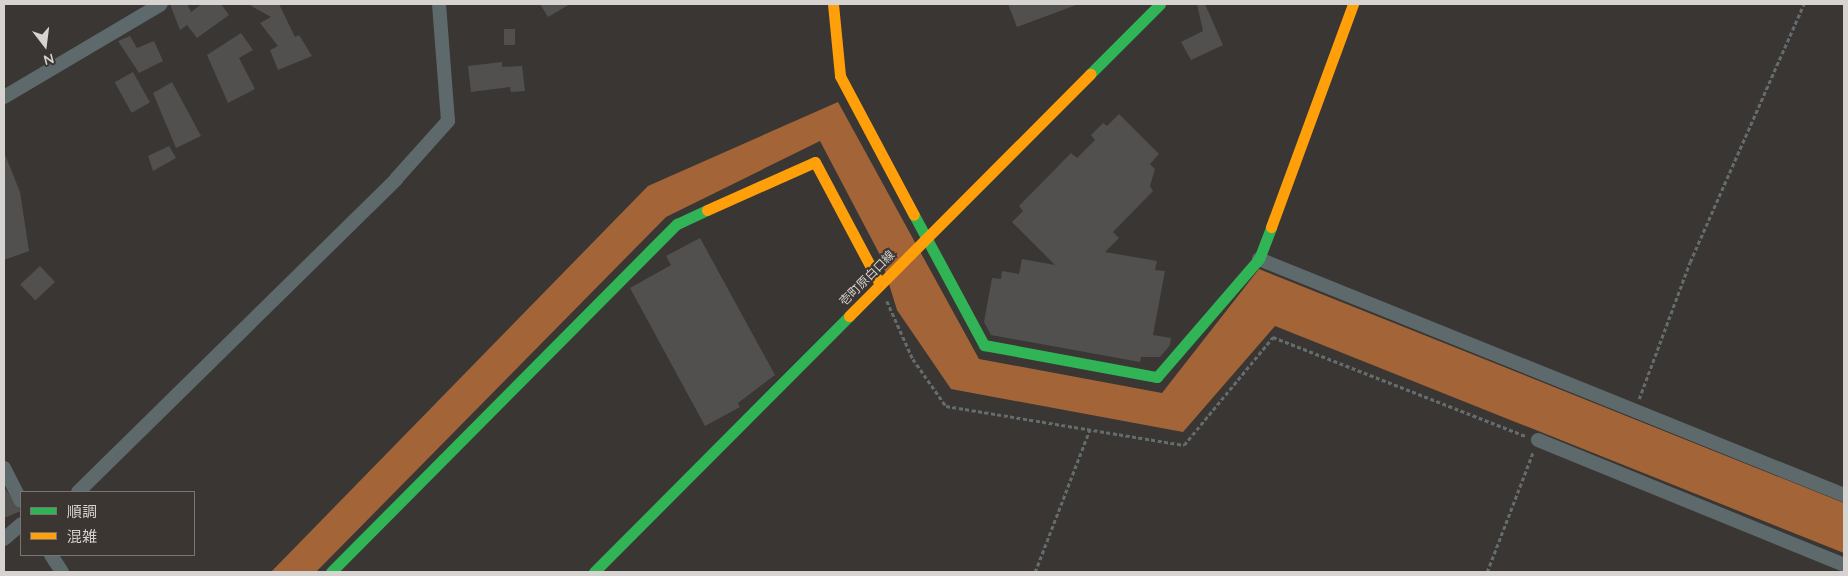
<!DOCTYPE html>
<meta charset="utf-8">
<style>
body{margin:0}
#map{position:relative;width:1848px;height:576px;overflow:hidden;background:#393634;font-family:Quicksand,"Noto Sans JP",sans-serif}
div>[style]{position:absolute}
.water>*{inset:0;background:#a36537}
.building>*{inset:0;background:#52504e;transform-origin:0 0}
.path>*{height:2.5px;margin-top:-1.25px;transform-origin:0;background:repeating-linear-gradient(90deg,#656c6e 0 4px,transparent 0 6.5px)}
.street>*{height:14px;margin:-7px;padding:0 7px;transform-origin:7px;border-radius:7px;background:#5e696c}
.fast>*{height:11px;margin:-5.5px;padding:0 5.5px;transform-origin:5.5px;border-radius:5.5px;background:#30b455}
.slow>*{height:11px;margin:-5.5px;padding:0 5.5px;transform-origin:5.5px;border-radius:5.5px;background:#ff9f0a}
span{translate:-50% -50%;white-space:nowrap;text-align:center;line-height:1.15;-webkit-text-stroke:4px #3b3632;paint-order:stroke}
.street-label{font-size:12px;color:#d6d3d1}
.frame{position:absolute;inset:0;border:5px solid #d6d3d1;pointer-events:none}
.legend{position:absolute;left:20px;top:491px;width:175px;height:65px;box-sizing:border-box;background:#3b3632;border:1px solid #797572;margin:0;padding:6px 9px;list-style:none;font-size:15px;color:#d6d3d1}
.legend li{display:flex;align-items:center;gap:10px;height:25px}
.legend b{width:25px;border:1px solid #797572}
.north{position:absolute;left:20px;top:20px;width:50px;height:50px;-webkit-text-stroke:4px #3b3632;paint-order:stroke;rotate:165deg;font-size:14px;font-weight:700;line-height:20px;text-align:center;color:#d6d3d1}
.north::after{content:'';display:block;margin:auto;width:18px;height:22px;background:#d6d3d1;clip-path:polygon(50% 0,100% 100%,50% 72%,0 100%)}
</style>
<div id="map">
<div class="water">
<i style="clip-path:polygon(838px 102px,979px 359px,1162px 393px,1259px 269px,1844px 503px,1844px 553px,1275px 326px,1183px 432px,951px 389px,897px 310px,880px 255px,820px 141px,666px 217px,316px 572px,271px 572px,648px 186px)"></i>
</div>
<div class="building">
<i style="clip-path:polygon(170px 4px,187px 4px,191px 12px,202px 4px,221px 4px,229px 15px,197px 38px,187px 25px,180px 30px)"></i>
<i style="clip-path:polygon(248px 4px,279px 4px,295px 37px,299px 35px,312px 56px,278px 70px,270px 50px,278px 46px,260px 23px,271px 17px)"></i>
<i style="clip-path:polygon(540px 4px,570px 4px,548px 17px)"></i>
<i style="clip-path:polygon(1008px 4px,1076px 4px,1076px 5px,1017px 27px)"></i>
<i style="clip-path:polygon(1197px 4px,1205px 4px,1223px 45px,1191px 60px,1181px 42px,1203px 31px)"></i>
<i style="left:504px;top:29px;width:11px;height:16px"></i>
<i style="clip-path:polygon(241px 33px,253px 50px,239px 58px,255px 89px,228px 103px,207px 55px)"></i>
<i style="clip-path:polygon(130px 36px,137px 48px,154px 41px,163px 61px,139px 73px,118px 41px)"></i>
<i style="clip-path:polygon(502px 62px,502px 67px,522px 66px,525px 91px,511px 92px,510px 87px,471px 92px,468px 66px)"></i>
<i style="left:133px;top:72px;width:35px;height:21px;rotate:61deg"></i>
<i style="clip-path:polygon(172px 82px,201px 136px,176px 148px,153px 93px)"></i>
<i style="clip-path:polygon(1119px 114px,1159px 154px,1150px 164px,1155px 169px,1150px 186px,1153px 191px,1113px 232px,1119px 238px,1105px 252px,1157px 261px,1155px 270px,1165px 271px,1153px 335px,1171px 338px,1170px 345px,1160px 357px,1141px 357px,1140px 362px,991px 335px,984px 322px,992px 278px,1001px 279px,1002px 271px,1019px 274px,1022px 259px,1055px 265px,1012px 222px,1023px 211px,1019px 206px,1071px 153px,1077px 158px,1095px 140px,1091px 135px,1103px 123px,1107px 126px)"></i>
<i style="clip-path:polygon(169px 146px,176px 158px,153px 171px,148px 156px)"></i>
<i style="clip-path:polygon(4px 152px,20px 192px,29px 251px,4px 260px)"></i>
<i style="clip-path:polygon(700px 238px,775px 375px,738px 403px,740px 407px,705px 426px,630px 288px,671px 265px,666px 256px)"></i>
<i style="left:40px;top:266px;width:22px;height:27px;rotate:47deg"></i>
<i style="clip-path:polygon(4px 487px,21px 511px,4px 518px)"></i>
</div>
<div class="path">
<i style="left:887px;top:301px;width:64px;rotate:65.9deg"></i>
<i style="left:913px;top:359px;width:57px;rotate:54.9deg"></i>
<i style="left:946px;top:406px;width:241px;rotate:9.3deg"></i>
<i style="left:1184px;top:445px;width:140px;rotate:-50.5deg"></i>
<i style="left:1273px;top:337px;width:272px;rotate:21.4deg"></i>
<i style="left:1639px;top:399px;width:146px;rotate:-69.6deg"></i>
<i style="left:1690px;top:262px;width:282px;rotate:-66.2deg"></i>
<i style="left:1035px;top:572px;width:153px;rotate:-69deg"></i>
<i style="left:1487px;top:572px;width:129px;rotate:-69deg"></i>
</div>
<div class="street">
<i style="left:4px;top:97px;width:182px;rotate:-30.6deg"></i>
<i style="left:1259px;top:259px;width:631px;rotate:21.97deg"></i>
<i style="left:1538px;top:440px;width:331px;rotate:22.2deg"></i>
<i style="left:4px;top:468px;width:37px;rotate:63deg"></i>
<i style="left:78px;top:492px;width:446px;rotate:-44.5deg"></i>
<i style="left:396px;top:179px;width:78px;rotate:-48.1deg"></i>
<i style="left:448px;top:121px;width:117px;rotate:-94.4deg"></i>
<i style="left:4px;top:539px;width:23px;rotate:-41deg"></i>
<i style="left:51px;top:555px;width:20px;rotate:57deg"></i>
</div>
<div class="fast">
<i style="left:1090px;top:74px;width:99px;rotate:-45deg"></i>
<i style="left:914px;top:215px;width:148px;rotate:61.7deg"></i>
<i style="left:984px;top:345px;width:176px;rotate:10.5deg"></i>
<i style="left:1157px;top:377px;width:156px;rotate:-49.2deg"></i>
<i style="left:1259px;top:259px;width:34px;rotate:-69deg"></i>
<i style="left:331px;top:572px;width:491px;rotate:-45.2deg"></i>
<i style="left:677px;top:224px;width:33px;rotate:-25deg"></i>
<i style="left:594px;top:572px;width:361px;rotate:-45.1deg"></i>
</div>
<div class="slow">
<i style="left:833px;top:4px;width:72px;rotate:84.4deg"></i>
<i style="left:840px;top:76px;width:157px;rotate:62deg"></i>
<i style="left:707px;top:210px;width:118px;rotate:-24deg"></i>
<i style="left:815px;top:162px;width:138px;rotate:62deg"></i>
<i style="left:1271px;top:227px;width:238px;rotate:-69.8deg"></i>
<i style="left:849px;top:316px;width:342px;rotate:-45.1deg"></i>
</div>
<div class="street-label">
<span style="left:867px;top:278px;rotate:-45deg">壱町原白口線</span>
</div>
<div class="frame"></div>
<ul class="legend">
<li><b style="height:6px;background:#30b455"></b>順調</li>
<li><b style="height:6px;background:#ff9f0a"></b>混雑</li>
</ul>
<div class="north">N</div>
</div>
